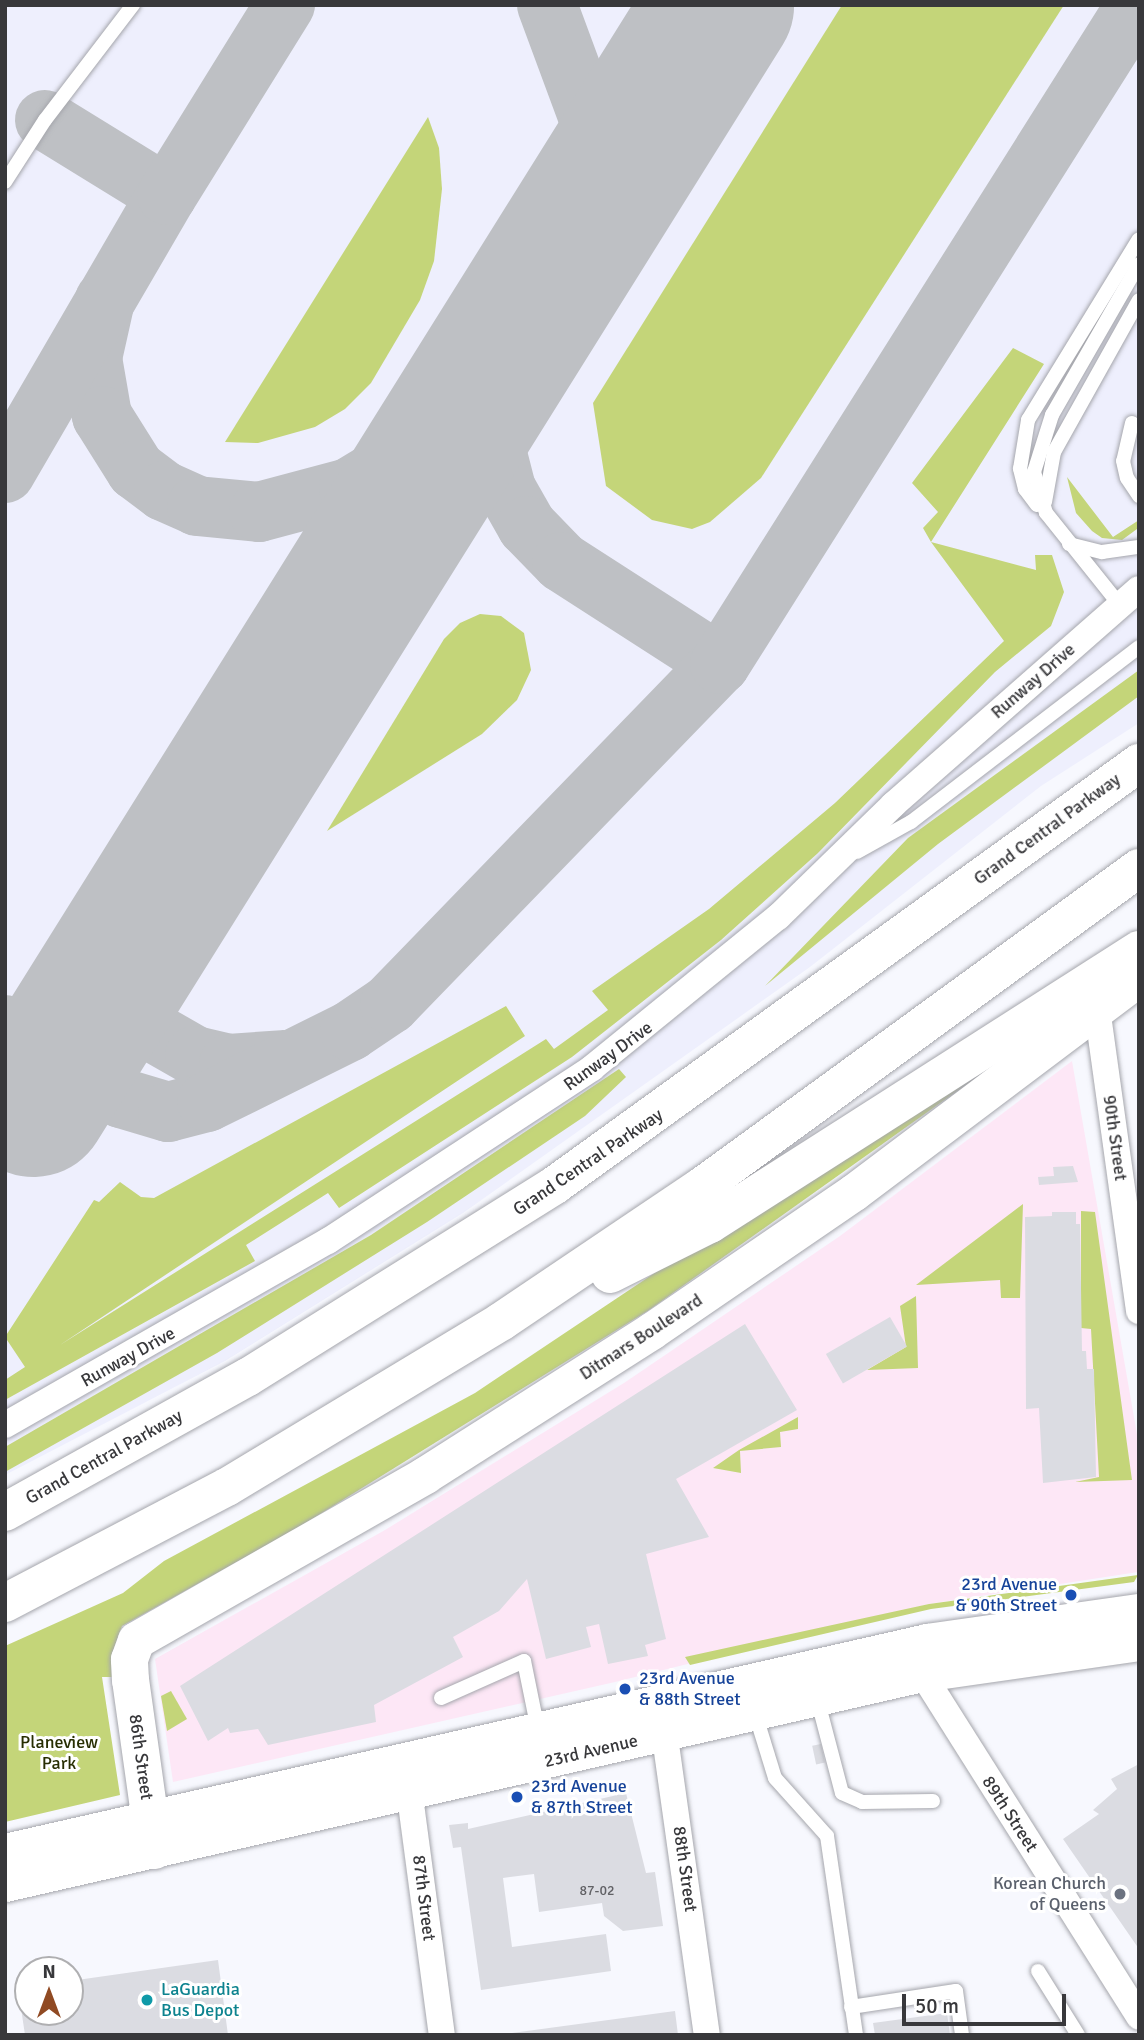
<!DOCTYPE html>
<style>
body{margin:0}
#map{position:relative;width:1144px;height:2040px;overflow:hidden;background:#f7f8fe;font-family:Signika,sans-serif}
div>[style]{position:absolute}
.built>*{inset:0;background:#eeeffd}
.education>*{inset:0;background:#fde7f6}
.green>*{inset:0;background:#c4d579}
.taxiway>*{height:60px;margin:-30px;padding:0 30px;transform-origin:30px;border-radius:30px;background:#bec0c4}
.runway>*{height:149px;margin:-74.5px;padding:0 74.5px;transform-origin:74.5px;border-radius:74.5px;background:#bec0c4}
.building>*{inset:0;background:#dbdce2;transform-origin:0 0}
.roads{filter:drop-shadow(0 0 2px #a5a6ac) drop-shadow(0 0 2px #a5a6ac)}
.lane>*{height:14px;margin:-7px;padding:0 7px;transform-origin:7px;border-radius:7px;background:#fff}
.street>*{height:26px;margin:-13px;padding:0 13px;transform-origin:13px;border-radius:13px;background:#fff}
.secondary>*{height:37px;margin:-18.5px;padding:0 18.5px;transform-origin:18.5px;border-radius:18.5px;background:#fff}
.highway>*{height:38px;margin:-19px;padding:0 19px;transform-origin:19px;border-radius:19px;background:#fff}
.dots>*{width:19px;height:19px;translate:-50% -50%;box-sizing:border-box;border:4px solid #fff;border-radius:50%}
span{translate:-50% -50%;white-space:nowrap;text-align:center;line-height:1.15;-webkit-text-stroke:6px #fff;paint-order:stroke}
.number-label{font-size:14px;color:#616165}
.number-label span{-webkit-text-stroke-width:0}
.street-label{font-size:18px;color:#38383b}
.transit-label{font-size:18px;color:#164399}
.right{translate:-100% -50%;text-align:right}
.left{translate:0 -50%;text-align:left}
.park-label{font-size:18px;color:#282e02}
.worship-label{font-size:18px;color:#5b616d}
.culture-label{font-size:18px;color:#0d838f}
.frame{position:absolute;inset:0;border:7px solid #38383b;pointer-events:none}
.north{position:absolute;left:14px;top:1956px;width:70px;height:70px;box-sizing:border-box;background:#fff;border:2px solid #afafb1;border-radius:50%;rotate:0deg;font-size:19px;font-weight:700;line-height:28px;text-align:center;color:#38383b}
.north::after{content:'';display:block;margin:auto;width:24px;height:32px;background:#904a23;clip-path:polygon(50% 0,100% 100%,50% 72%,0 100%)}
.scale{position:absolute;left:902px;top:1994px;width:164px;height:32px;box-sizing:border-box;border:4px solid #38383b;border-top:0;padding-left:9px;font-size:21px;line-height:24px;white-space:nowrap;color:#38383b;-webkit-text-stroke:5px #fff;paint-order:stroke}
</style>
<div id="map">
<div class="built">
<i style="clip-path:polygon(5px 5px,1139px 5px,1139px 723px,1041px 786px,810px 967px,463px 1213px,225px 1361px,5px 1475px)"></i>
</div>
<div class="education">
<i style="clip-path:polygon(1072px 1061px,1139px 1446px,1138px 1572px,929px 1604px,615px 1682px,173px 1782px,155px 1659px,385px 1530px,624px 1383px,840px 1236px)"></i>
</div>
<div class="green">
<i style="clip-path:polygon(842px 5px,1064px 5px,761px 478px,710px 522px,692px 529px,652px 520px,606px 486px,593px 403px)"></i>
<i style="clip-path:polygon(428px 117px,439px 148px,442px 189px,434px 261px,420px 300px,371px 383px,345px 409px,315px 427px,258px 443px,225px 442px)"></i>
<i style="clip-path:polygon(1013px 348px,1044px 364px,931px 542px,1036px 570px,1035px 555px,1052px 555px,1064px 592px,1051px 626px,995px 672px,818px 853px,721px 940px,572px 1057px,339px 1208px,328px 1193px,246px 1245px,255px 1261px,5px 1400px,5px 1380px,25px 1367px,5px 1337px,94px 1200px,99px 1202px,120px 1182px,141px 1197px,154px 1198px,506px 1006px,525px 1036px,60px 1345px,546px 1039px,554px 1049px,608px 1010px,592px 991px,709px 909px,835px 803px,1004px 641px,931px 542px,923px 528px,938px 512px,912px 483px)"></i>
<i style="clip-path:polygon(1067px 477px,1113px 537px,1139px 520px,1137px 529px,1122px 540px,1102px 538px,1092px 531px,1076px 513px)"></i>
<i style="clip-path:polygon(480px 614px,501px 616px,524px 633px,531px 670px,517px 700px,482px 734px,327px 831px,444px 639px,460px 623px)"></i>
<i style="clip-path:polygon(1139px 670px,1139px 696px,938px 844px,765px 986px,908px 838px)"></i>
<i style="clip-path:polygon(1016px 1049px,649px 1310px,296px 1529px,122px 1626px,113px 1651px,114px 1677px,102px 1677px,120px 1795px,5px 1822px,5px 1646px,123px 1593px,164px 1561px,475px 1393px,731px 1222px)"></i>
<i style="clip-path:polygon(619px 1069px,626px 1077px,585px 1116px,427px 1222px,217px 1353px,5px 1472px,5px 1447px,371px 1235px)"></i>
<i style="clip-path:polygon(1023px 1204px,1020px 1298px,1001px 1298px,1000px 1280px,916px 1285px)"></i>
<i style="clip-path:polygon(1081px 1211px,1095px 1212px,1132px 1480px,1075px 1482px,1099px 1477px,1091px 1329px,1081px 1328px)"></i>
<i style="clip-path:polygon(916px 1296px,918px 1368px,867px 1370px,906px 1347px,900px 1306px)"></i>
<i style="clip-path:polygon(798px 1417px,798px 1429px,780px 1432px,781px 1447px,740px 1451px,741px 1473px,713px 1468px,739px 1450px)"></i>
<i style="clip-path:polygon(1138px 1575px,1134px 1582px,931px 1609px,690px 1665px,685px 1657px,929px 1604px)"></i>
<i style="clip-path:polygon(171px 1691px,187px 1719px,167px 1731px,161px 1696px)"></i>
</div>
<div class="taxiway">
<i style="left:547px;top:5px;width:184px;rotate:69.7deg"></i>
<i style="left:45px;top:120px;width:143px;rotate:31.6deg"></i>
<i style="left:105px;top:300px;width:59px;rotate:102.6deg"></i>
<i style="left:92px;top:358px;width:59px;rotate:80.2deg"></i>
<i style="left:102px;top:416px;width:64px;rotate:57.8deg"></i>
<i style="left:136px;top:470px;width:35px;rotate:37deg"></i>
<i style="left:164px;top:491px;width:36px;rotate:24deg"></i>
<i style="left:197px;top:506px;width:62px;rotate:5.5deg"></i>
<i style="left:259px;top:512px;width:93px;rotate:-14.9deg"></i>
<i style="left:349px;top:488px;width:71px;rotate:-31.2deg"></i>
<i style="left:410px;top:451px;width:79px;rotate:-40.4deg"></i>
<i style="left:510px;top:337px;width:76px;rotate:101.5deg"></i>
<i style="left:495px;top:411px;width:39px;rotate:89deg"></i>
<i style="left:496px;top:450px;width:40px;rotate:75.6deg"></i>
<i style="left:506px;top:489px;width:43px;rotate:60.4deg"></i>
<i style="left:527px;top:526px;width:50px;rotate:45.8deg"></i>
<i style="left:562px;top:562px;width:188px;rotate:32.8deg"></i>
<i style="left:5px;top:473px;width:322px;rotate:-59.8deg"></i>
<i style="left:167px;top:195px;width:224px;rotate:-58.2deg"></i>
<i style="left:97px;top:1000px;width:113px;rotate:29.7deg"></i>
<i style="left:195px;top:1056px;width:35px;rotate:13deg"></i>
<i style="left:229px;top:1064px;width:54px;rotate:-4.2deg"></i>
<i style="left:5px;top:1025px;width:137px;rotate:32.2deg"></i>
<i style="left:121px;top:1098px;width:49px;rotate:16.6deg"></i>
<i style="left:168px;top:1112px;width:40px;rotate:-14.4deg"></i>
<i style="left:207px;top:1102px;width:160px;rotate:-26.4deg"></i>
<i style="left:350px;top:1031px;width:48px;rotate:-34deg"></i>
<i style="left:390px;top:1004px;width:474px;rotate:-45.9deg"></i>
<i style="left:720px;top:664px;width:779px;rotate:-57.74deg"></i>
</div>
<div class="runway">
<i style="left:33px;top:1102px;width:1294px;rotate:-57.98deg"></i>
</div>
<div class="building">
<i style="clip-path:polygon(1073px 1166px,1078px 1182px,1039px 1185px,1038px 1177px,1054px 1176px,1053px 1167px)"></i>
<i style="clip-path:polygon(1052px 1212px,1076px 1212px,1076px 1224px,1080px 1224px,1082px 1351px,1086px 1351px,1087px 1369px,1094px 1369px,1096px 1477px,1043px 1483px,1039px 1408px,1026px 1409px,1025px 1217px,1052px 1216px)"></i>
<i style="left:890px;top:1317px;width:34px;height:74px;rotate:60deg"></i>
<i style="clip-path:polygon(745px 1324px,797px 1410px,676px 1479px,709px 1537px,646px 1554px,666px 1639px,645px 1645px,648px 1656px,608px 1664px,599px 1624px,586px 1627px,591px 1647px,546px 1659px,527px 1579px,499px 1611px,453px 1637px,463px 1657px,374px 1705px,376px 1722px,268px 1745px,258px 1729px,230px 1733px,228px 1728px,208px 1741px,180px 1686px)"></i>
<i style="left:821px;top:1744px;width:19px;height:9px;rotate:78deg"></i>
<i style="clip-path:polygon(1139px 1764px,1139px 1949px,1063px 1839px,1099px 1814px,1093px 1810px,1117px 1789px,1111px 1779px)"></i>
<i style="clip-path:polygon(626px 1793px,646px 1873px,655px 1872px,663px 1926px,623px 1931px,604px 1916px,602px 1903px,539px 1912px,534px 1874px,503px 1878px,512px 1947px,606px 1934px,611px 1971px,481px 1990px,461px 1847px,453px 1848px,449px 1825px,468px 1823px,468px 1829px)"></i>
<i style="clip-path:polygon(218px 1960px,228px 2035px,25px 2035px,18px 1988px,28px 1987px,28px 2012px,70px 2012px,70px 1981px)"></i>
<i style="clip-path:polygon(675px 2011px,678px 2035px,512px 2035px,512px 2033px)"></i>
<i style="clip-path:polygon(947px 2013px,950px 2035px,875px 2035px,873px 2023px)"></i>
</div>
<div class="roads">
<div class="lane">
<i style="left:5px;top:182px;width:74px;rotate:-57.2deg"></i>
<i style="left:45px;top:120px;width:145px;rotate:-52.6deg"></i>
<i style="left:1132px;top:423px;width:39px;rotate:103deg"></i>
<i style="left:1123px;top:461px;width:17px;rotate:77deg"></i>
<i style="left:1127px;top:478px;width:22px;rotate:56deg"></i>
<i style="left:1045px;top:502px;width:51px;rotate:-79.8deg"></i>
<i style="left:1054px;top:452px;width:174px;rotate:-60.8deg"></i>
<i style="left:1037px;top:505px;width:20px;rotate:-127deg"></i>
<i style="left:1025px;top:489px;width:21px;rotate:-104deg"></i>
<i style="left:1020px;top:469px;width:50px;rotate:-80.7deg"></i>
<i style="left:1028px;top:420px;width:212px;rotate:-58.5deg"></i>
<i style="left:1069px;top:544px;width:34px;rotate:14deg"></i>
<i style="left:1102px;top:552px;width:37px;rotate:-8deg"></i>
<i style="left:1119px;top:604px;width:117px;rotate:-128.7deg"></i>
<i style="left:1046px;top:513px;width:43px;rotate:-106.3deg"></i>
<i style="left:1034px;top:472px;width:60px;rotate:-72.5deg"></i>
<i style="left:1052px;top:415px;width:174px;rotate:-60.1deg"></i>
<i style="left:857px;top:852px;width:62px;rotate:-29.1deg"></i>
<i style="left:911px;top:822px;width:287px;rotate:-37.5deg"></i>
<i style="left:441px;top:1698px;width:91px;rotate:-24deg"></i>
<i style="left:524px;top:1661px;width:70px;rotate:78.5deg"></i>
<i style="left:817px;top:1698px;width:98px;rotate:75.3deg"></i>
<i style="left:842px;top:1793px;width:22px;rotate:24deg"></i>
<i style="left:862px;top:1802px;width:71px;rotate:-0.8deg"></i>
<i style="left:755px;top:1713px;width:68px;rotate:72.9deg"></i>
<i style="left:775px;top:1778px;width:78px;rotate:48.1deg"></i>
<i style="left:827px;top:1836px;width:201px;rotate:81.7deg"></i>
<i style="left:1038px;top:1971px;width:75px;rotate:58deg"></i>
<i style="left:851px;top:2007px;width:106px;rotate:-8.7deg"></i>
<i style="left:956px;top:1991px;width:44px;rotate:82.2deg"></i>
</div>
<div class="street">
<i style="left:1097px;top:1008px;width:306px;rotate:82.1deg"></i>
<i style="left:5px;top:1425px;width:372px;rotate:-29.7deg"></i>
<i style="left:328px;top:1241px;width:316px;rotate:-33.2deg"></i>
<i style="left:592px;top:1068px;width:240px;rotate:-39.1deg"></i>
<i style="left:778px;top:917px;width:161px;rotate:-44.2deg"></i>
<i style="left:893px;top:805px;width:327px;rotate:-41.3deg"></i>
<i style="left:913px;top:1659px;width:423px;rotate:57.7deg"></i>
<i style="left:662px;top:1716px;width:322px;rotate:82deg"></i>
<i style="left:407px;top:1774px;width:263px;rotate:82.4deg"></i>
</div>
<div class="secondary">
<i style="left:154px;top:1850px;width:172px;rotate:-98deg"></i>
<i style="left:130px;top:1680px;width:21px;rotate:-93deg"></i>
<i style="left:129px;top:1659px;width:20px;rotate:-70deg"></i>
<i style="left:136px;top:1640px;width:333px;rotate:-29.7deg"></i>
<i style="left:425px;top:1475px;width:268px;rotate:-32.5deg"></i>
<i style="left:651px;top:1331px;width:246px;rotate:-34.4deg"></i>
<i style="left:854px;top:1192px;width:357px;rotate:-37deg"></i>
<i style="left:5px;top:1852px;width:946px;rotate:-12.83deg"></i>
<i style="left:927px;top:1642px;width:214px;rotate:-8.1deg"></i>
<i style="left:5px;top:1883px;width:941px;rotate:-12.9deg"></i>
<i style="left:922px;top:1673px;width:219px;rotate:-8.1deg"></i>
</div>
<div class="highway">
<i style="left:610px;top:1274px;width:112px;rotate:-26.6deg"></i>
<i style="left:710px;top:1224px;width:509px;rotate:-32.57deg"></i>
<i style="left:5px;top:1512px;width:278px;rotate:-29.1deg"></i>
<i style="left:248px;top:1377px;width:362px;rotate:-32deg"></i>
<i style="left:555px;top:1185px;width:721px;rotate:-35.85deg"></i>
<i style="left:5px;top:1603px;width:250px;rotate:-27.6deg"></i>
<i style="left:227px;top:1487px;width:321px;rotate:-31.1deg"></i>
<i style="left:502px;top:1321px;width:240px;rotate:-34deg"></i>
<i style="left:701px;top:1187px;width:542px;rotate:-36.07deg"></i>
</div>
</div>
<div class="dots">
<i style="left:1071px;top:1595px;background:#1a4fb4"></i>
<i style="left:625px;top:1689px;background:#1a4fb4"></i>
<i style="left:517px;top:1797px;background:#1a4fb4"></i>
<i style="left:1120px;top:1894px;background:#6b7280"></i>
<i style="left:147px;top:2000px;background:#0f9aa8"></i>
</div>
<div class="number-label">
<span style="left:597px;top:1891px">87-02</span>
</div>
<div class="street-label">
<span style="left:1033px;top:681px;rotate:-41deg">Runway Drive</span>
<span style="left:1047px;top:829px;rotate:-36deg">Grand Central Parkway</span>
<span style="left:608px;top:1056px;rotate:-36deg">Runway Drive</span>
<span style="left:1115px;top:1138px;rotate:82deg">90th Street</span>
<span style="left:588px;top:1162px;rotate:-34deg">Grand Central Parkway</span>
<span style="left:641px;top:1337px;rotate:-33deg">Ditmars Boulevard</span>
<span style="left:128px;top:1357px;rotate:-29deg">Runway Drive</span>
<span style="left:104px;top:1457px;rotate:-29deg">Grand Central Parkway</span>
<span style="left:591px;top:1751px;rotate:-13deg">23rd Avenue</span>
<span style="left:141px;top:1757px;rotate:82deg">86th Street</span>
<span style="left:1010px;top:1814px;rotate:57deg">89th Street</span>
<span style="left:685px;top:1869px;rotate:82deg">88th Street</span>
<span style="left:424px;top:1898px;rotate:83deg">87th Street</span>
</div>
<div class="transit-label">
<span class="right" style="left:1057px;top:1595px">23rd Avenue<br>&amp; 90th Street</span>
<span class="left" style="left:639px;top:1689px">23rd Avenue<br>&amp; 88th Street</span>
<span class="left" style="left:531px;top:1797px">23rd Avenue<br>&amp; 87th Street</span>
</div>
<div class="park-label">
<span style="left:59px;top:1753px">Planeview<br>Park</span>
</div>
<div class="worship-label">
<span class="right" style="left:1106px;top:1894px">Korean Church<br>of Queens</span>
</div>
<div class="culture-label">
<span class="left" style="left:161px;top:2000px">LaGuardia<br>Bus Depot</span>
</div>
<div class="frame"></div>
<div class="north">N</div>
<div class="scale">50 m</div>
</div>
